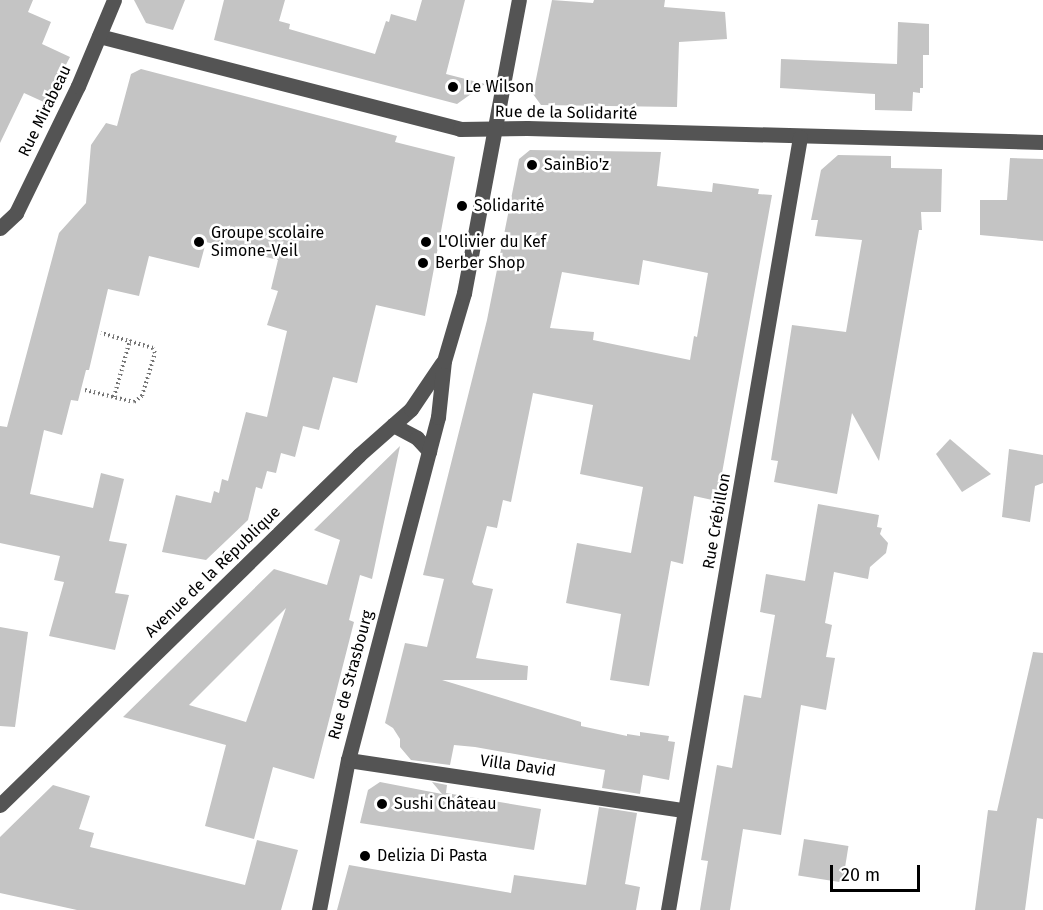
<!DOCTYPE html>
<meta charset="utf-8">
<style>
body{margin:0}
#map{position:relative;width:1043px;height:910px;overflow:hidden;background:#fff;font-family:"Fira Sans",sans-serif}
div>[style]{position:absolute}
.building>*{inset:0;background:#c4c4c4;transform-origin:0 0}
.path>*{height:4px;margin-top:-2px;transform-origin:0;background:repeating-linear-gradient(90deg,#767676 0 1.5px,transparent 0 4.5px)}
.minor>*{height:15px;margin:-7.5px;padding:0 7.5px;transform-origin:7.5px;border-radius:7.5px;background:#545454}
.dots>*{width:16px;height:16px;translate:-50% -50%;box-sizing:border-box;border:3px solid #fff;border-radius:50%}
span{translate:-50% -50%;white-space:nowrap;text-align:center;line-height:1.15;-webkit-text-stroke:5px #fff;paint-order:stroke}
.poi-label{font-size:16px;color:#000}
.left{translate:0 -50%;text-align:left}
.street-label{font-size:16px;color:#000}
.scale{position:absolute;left:830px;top:865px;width:90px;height:27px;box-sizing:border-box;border:3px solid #000;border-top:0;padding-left:8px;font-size:18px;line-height:21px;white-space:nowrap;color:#000;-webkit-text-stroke:4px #fff;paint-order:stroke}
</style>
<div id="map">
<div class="building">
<i style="clip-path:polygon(0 0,33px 0,28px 12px,51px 22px,42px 44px,70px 57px,46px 103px,24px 93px,0 143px)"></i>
<i style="clip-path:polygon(134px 0,185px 0,173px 30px,146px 23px)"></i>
<i style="clip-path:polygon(224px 0,285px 0,279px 21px,290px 24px,289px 29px,375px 54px,386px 21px,389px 22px,391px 14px,416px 21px,422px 0,465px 0,446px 74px,485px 84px,457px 104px,214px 40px)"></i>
<i style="clip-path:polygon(552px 0,593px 3px,594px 0,665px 0,664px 7px,725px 12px,727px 39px,679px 42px,677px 107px,541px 105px,533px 94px)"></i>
<i style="clip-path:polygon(898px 22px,929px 24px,929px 55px,923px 55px,923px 88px,920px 88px,920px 93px,913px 92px,912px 111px,875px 110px,875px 94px,780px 88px,781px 59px,897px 64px)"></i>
<i style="clip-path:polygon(141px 69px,397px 136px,395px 142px,455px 157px,425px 316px,376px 305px,357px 383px,333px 377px,319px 430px,303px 426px,295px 457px,281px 453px,276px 473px,267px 471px,262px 489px,256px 487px,248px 520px,206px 560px,162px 552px,176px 495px,211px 503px,214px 491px,219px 493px,222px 479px,228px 481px,246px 412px,267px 417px,287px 331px,267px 325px,278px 291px,271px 289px,278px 260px,206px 242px,199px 268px,149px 256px,139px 296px,108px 289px,89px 370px,86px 370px,78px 401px,71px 400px,62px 435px,44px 430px,30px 494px,93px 508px,101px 473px,124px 479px,109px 541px,127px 544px,115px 593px,129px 595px,115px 650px,49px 636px,64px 582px,54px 580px,60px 556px,0 543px,0 426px,7px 427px,59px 233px,86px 203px,91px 145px,106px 123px,117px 126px,131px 74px)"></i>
<i style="clip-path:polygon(evenodd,530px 150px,661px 152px,657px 186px,712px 192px,713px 183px,759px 189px,758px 194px,772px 195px,717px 501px,694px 496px,683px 564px,671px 561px,649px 686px,610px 680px,621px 614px,566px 603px,577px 543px,631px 553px,643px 487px,580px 474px,593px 405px,533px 393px,511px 502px,503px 500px,497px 528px,487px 526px,472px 582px,474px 585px,493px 589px,476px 658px,528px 666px,527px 680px,442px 680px,581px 722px,581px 726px,627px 736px,627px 734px,640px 736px,640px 732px,669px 736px,668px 741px,675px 742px,669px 780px,643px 775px,640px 794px,602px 788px,605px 770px,475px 747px,454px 745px,450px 765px,411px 760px,400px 747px,400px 739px,393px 728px,385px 723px,405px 643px,427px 647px,444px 579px,423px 575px,487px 320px,519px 159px,530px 150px,643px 260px,708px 273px,697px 337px,694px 336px,690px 360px,593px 340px,594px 332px,550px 328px,562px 272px,639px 285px,643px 260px)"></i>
<i style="clip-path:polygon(838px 155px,891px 156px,891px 168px,942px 169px,941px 212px,921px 212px,922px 230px,919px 230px,879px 461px,852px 413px,837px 494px,774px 482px,778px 461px,771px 460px,792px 325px,846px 332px,862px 240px,815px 236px,818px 220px,811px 220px,821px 170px)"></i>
<i style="clip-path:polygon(1010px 158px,1043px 159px,1043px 241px,980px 235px,980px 200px,1007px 200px)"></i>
<i style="clip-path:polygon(950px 439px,991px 474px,962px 492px,936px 454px)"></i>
<i style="clip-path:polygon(evenodd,400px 446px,372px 579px,360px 575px,349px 620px,354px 622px,314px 779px,273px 767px,254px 839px,205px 826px,226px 745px,123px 717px,274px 569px,327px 585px,340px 540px,314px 530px,400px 446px,286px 608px,246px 722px,189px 705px,286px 608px)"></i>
<i style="clip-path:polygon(1009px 449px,1043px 455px,1043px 483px,1035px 486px,1030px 522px,1002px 517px)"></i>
<i style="clip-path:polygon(818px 504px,879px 515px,877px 527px,882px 528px,880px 534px,888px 543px,886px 553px,870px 567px,868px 579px,834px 572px,825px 623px,832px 625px,826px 657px,835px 658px,826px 710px,801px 705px,781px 835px,743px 829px,730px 910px,700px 910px,708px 861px,701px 860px,717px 765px,732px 768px,744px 695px,761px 698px,775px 615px,760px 612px,766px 574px,805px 581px)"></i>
<i style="clip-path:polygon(0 627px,28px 632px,15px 727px,0 726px)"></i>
<i style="clip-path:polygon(1033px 652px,1043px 653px,1043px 819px,1037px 818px,1025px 910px,975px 910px,988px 810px,997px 811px)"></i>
<i style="clip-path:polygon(380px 782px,442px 794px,432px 782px,447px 785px,446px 793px,541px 809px,534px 850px,360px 823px,368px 790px)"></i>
<i style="clip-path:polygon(53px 785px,90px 796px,79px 829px,94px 833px,90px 847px,245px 885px,257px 840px,298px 850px,281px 910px,77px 910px,0 893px,0 837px)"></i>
<i style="clip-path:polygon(599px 807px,637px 813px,625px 884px,640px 887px,636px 910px,337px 910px,349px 865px,511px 893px,514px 875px,586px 885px)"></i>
<i style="left:804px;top:839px;width:45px;height:37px;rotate:9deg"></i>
</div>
<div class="path">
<i style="left:85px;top:390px;width:50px;rotate:13.8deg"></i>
<i style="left:134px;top:402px;width:10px;rotate:-37deg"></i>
<i style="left:142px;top:396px;width:45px;rotate:-73.2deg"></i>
<i style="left:155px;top:353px;width:5px;rotate:-112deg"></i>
<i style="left:153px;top:348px;width:54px;rotate:-163.9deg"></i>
<i style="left:114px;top:397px;width:59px;rotate:-74.3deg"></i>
</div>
<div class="minor">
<i style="left:99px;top:36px;width:373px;rotate:14.4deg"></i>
<i style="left:460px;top:129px;width:67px;rotate:-0.9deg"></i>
<i style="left:527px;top:128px;width:516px;rotate:1.55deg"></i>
<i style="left:0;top:228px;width:22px;rotate:-43deg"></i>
<i style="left:16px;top:213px;width:141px;rotate:-64deg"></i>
<i style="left:78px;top:86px;width:93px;rotate:-67.3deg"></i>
<i style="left:393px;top:425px;width:27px;rotate:28deg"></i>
<i style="left:417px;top:438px;width:18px;rotate:47deg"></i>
<i style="left:348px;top:760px;width:339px;rotate:8.5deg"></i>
<i style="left:0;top:805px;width:501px;rotate:-44.27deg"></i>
<i style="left:359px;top:455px;width:69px;rotate:-41.5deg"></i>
<i style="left:411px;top:409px;width:55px;rotate:-56deg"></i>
<i style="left:319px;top:910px;width:153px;rotate:-79.1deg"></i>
<i style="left:348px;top:760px;width:355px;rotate:-75.3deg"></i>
<i style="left:438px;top:417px;width:56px;rotate:-83.9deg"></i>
<i style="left:444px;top:361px;width:71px;rotate:-73.6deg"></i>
<i style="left:464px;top:293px;width:298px;rotate:-79.4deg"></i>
<i style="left:668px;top:910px;width:784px;rotate:-80.31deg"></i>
</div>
<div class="dots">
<i style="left:453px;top:87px;background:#000"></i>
<i style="left:532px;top:165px;background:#000"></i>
<i style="left:462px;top:206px;background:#000"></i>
<i style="left:199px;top:242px;background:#000"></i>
<i style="left:426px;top:242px;background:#000"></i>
<i style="left:423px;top:263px;background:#000"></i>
<i style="left:382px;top:804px;background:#000"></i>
<i style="left:365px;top:856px;background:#000"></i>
</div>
<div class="poi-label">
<span class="left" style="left:465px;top:87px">Le Wilson</span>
<span class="left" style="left:544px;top:165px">SainBio'z</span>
<span class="left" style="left:474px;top:206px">Solidarité</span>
<span class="left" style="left:211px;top:242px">Groupe scolaire<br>Simone-Veil</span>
<span class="left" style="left:438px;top:242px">L'Olivier du Kef</span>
<span class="left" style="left:435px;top:263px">Berber Shop</span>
<span class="left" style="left:394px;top:804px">Sushi Château</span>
<span class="left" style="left:377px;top:856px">Delizia Di Pasta</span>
</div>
<div class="street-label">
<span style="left:45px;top:111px;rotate:-64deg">Rue Mirabeau</span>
<span style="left:566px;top:113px;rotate:1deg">Rue de la Solidarité</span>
<span style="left:717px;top:521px;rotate:-80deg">Rue Crébillon</span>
<span style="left:213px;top:572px;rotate:-44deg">Avenue de la République</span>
<span style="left:351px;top:675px;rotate:-75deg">Rue de Strasbourg</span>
<span style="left:518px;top:766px;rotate:8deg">Villa David</span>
</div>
<div class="scale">20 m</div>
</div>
